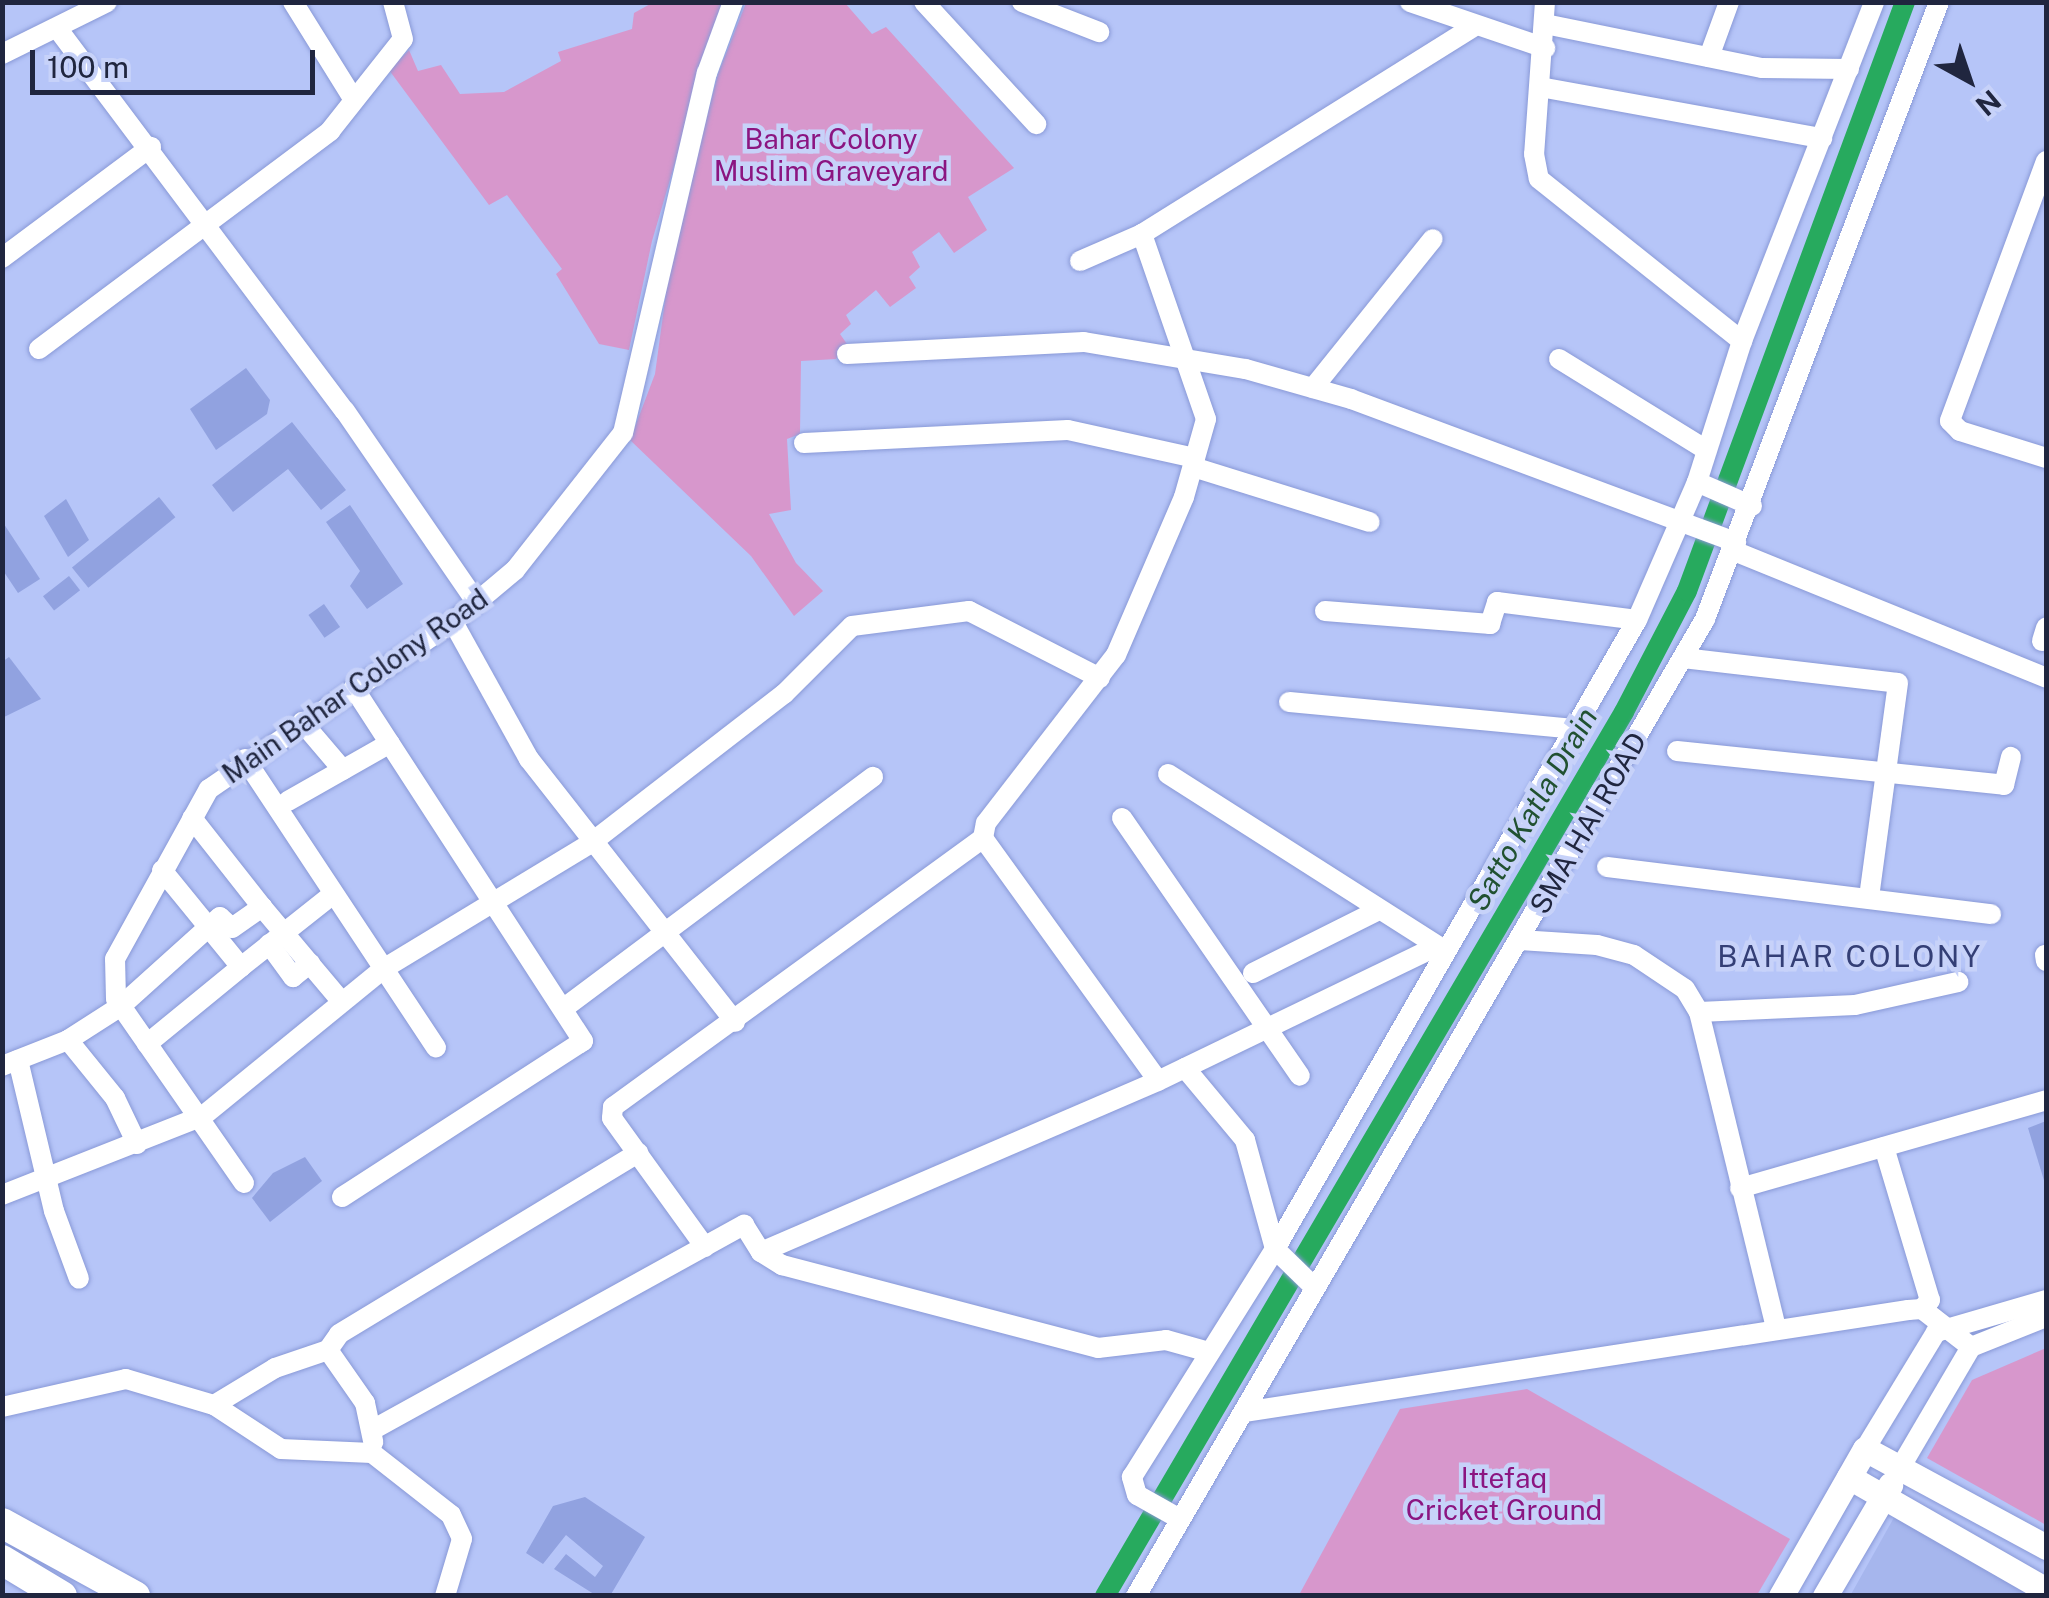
<!DOCTYPE html>
<style>
body{margin:0}
#map{position:relative;width:2049px;height:1598px;overflow:hidden;background:#b6c5f8;font-family:"Public Sans",sans-serif}
div>[style]{position:absolute}
.built>*{inset:0;background:#a6b6ed}
.green>*{inset:0;background:#d797cc}
.canal>*{height:20px;margin:-10px;padding:0 10px;transform-origin:10px;border-radius:10px;background:#27aa5e}
.building>*{inset:0;background:#91a2e0;transform-origin:0 0}
.roads{filter:drop-shadow(0 0 2px #8999d7) drop-shadow(0 0 2px #8999d7)}
.minor>*{height:20px;margin:-10px;padding:0 10px;transform-origin:10px;border-radius:10px;background:#fff}
.tertiary>*{height:25px;margin:-12.5px;padding:0 12.5px;transform-origin:12.5px;border-radius:12.5px;background:#fff}
.primary>*{height:30px;margin:-15px;padding:0 15px;transform-origin:15px;border-radius:15px;background:#fff}
span{translate:-50% -50%;white-space:nowrap;text-align:center;line-height:1.15;-webkit-text-stroke:9px #c7d2f9;paint-order:stroke}
.park-label{font-size:28px;color:#8b1581}
.street-label{font-size:28px;color:#20263f}
.water-label{font-size:30px;color:#215131;font-style:italic}
.neighbourhood-label{font-size:30px;color:#343f76;letter-spacing:2.5px}
.frame{position:absolute;inset:0;border:5px solid #20263f;pointer-events:none}
.north{position:absolute;left:1919px;top:30px;width:100px;height:100px;-webkit-text-stroke:8px #c7d2f9;paint-order:stroke;rotate:140deg;font-size:28px;font-weight:700;line-height:40px;text-align:center;color:#20263f}
.north::after{content:'';display:block;margin:auto;width:35px;height:45px;background:#20263f;clip-path:polygon(50% 0,100% 100%,50% 72%,0 100%)}
.scale{position:absolute;left:30px;top:50px;width:285px;height:45px;box-sizing:border-box;border:5px solid #20263f;border-top:0;padding-left:12px;font-size:30px;line-height:35px;white-space:nowrap;color:#20263f;-webkit-text-stroke:8px #c7d2f9;paint-order:stroke}
</style>
<div id="map">
<div class="built">
<i style="clip-path:polygon(1896px 1514px,2033px 1596px,1850px 1596px)"></i>
</div>
<div class="green">
<i style="clip-path:polygon(652px 3px,722px 3px,652px 241px,629px 350px,599px 344px,556px 274px,562px 269px,507px 195px,489px 205px,389px 70px,409px 50px,418px 71px,441px 65px,460px 94px,504px 92px,561px 61px,558px 52px,632px 29px,634px 13px)"></i>
<i style="clip-path:polygon(746px 3px,845px 3px,872px 34px,886px 27px,1014px 168px,968px 197px,987px 230px,954px 253px,939px 232px,912px 252px,920px 267px,909px 277px,916px 288px,890px 307px,876px 290px,846px 315px,851px 324px,840px 334px,847px 344px,836px 359px,801px 361px,800px 434px,787px 439px,791px 510px,769px 514px,796px 563px,823px 591px,794px 616px,751px 556px,630px 440px,655px 374px,671px 256px,718px 74px)"></i>
<i style="clip-path:polygon(2046px 1348px,2046px 1525px,1927px 1458px,1972px 1380px)"></i>
<i style="clip-path:polygon(1527px 1389px,1790px 1539px,1757px 1595px,1299px 1595px,1400px 1409px)"></i>
</div>
<div class="canal">
<i style="left:1105px;top:1596px;width:1025px;rotate:-59.58deg"></i>
<i style="left:1624px;top:712px;width:136px;rotate:-62.5deg"></i>
<i style="left:1687px;top:591px;width:628px;rotate:-69.69deg"></i>
</div>
<div class="building">
<i style="clip-path:polygon(246px 368px,270px 400px,267px 414px,216px 450px,190px 409px)"></i>
<i style="clip-path:polygon(292px 422px,346px 490px,321px 510px,288px 469px,233px 512px,212px 485px)"></i>
<i style="left:159px;top:497px;width:26px;height:112px;rotate:51deg"></i>
<i style="clip-path:polygon(66px 499px,89px 540px,68px 557px,44px 516px)"></i>
<i style="clip-path:polygon(350px 505px,403px 584px,367px 609px,350px 586px,360px 571px,326px 522px)"></i>
<i style="clip-path:polygon(2px 521px,40px 579px,18px 593px,2px 569px)"></i>
<i style="left:69px;top:576px;width:18px;height:33px;rotate:52deg"></i>
<i style="left:324px;top:604px;width:28px;height:19px;rotate:55deg"></i>
<i style="clip-path:polygon(9px 657px,41px 699px,2px 718px,2px 662px)"></i>
<i style="clip-path:polygon(2046px 1121px,2046px 1187px,2028px 1128px)"></i>
<i style="clip-path:polygon(305px 1157px,322px 1181px,270px 1222px,252px 1198px,273px 1173px)"></i>
<i style="clip-path:polygon(585px 1497px,645px 1537px,610px 1596px,597px 1596px,554px 1569px,566px 1554px,595px 1577px,603px 1566px,566px 1535px,543px 1564px,526px 1553px,553px 1506px)"></i>
</div>
<div class="roads">
<div class="minor">
<i style="left:293px;top:2px;width:115px;rotate:58.1deg"></i>
<i style="left:924px;top:2px;width:166px;rotate:47.4deg"></i>
<i style="left:1022px;top:2px;width:83px;rotate:21.3deg"></i>
<i style="left:1410px;top:2px;width:143px;rotate:18.8deg"></i>
<i style="left:1545px;top:2px;width:152px;rotate:94.1deg"></i>
<i style="left:1534px;top:154px;width:25px;rotate:79deg"></i>
<i style="left:1539px;top:179px;width:260px;rotate:38.6deg"></i>
<i style="left:1545px;top:24px;width:221px;rotate:11.5deg"></i>
<i style="left:1762px;top:68px;width:87px;rotate:0.7deg"></i>
<i style="left:57px;top:28px;width:479px;rotate:53.1deg"></i>
<i style="left:345px;top:411px;width:233px;rotate:55.5deg"></i>
<i style="left:2px;top:54px;width:117px;rotate:-26.3deg"></i>
<i style="left:1709px;top:57px;width:59px;rotate:-70deg"></i>
<i style="left:1540px;top:87px;width:287px;rotate:10.3deg"></i>
<i style="left:2046px;top:161px;width:277px;rotate:110.3deg"></i>
<i style="left:1950px;top:421px;width:14px;rotate:45deg"></i>
<i style="left:1960px;top:431px;width:90px;rotate:17.4deg"></i>
<i style="left:2px;top:258px;width:186px;rotate:-36.7deg"></i>
<i style="left:1080px;top:261px;width:68px;rotate:-23.5deg"></i>
<i style="left:1142px;top:234px;width:390px;rotate:-32deg"></i>
<i style="left:39px;top:349px;width:364px;rotate:-36.8deg"></i>
<i style="left:330px;top:131px;width:117px;rotate:-51.6deg"></i>
<i style="left:403px;top:39px;width:38px;rotate:-105deg"></i>
<i style="left:847px;top:354px;width:237px;rotate:-2.9deg"></i>
<i style="left:1084px;top:342px;width:164px;rotate:9.5deg"></i>
<i style="left:1246px;top:369px;width:109px;rotate:15.9deg"></i>
<i style="left:1351px;top:399px;width:411px;rotate:20.4deg"></i>
<i style="left:1559px;top:359px;width:169px;rotate:31.7deg"></i>
<i style="left:1313px;top:388px;width:191px;rotate:-51.2deg"></i>
<i style="left:804px;top:443px;width:264px;rotate:-2.8deg"></i>
<i style="left:1068px;top:430px;width:130px;rotate:12.4deg"></i>
<i style="left:1193px;top:467px;width:185px;rotate:17.3deg"></i>
<i style="left:1697px;top:482px;width:60px;rotate:23.6deg"></i>
<i style="left:1734px;top:551px;width:337px;rotate:22.1deg"></i>
<i style="left:1325px;top:611px;width:166px;rotate:4.5deg"></i>
<i style="left:1490px;top:624px;width:23px;rotate:-72deg"></i>
<i style="left:1497px;top:602px;width:141px;rotate:7.3deg"></i>
<i style="left:453px;top:622px;width:157px;rotate:61deg"></i>
<i style="left:529px;top:759px;width:334px;rotate:51.9deg"></i>
<i style="left:2042px;top:641px;width:14px;rotate:-73deg"></i>
<i style="left:1683px;top:658px;width:216px;rotate:6.6deg"></i>
<i style="left:1898px;top:683px;width:216px;rotate:97.7deg"></i>
<i style="left:1289px;top:702px;width:284px;rotate:5.4deg"></i>
<i style="left:302px;top:722px;width:63px;rotate:49.5deg"></i>
<i style="left:1677px;top:751px;width:329px;rotate:5.9deg"></i>
<i style="left:2004px;top:785px;width:29px;rotate:-76deg"></i>
<i style="left:245px;top:759px;width:346px;rotate:56.5deg"></i>
<i style="left:1168px;top:774px;width:327px;rotate:32.5deg"></i>
<i style="left:288px;top:801px;width:117px;rotate:-29.6deg"></i>
<i style="left:1122px;top:818px;width:313px;rotate:55.4deg"></i>
<i style="left:983px;top:838px;width:299px;rotate:54.2deg"></i>
<i style="left:1607px;top:867px;width:387px;rotate:7deg"></i>
<i style="left:262px;top:907px;width:124px;rotate:49.9deg"></i>
<i style="left:1520px;top:940px;width:77px;rotate:3.7deg"></i>
<i style="left:1597px;top:945px;width:38px;rotate:15deg"></i>
<i style="left:1634px;top:955px;width:61px;rotate:33.7deg"></i>
<i style="left:1685px;top:989px;width:27px;rotate:59deg"></i>
<i style="left:1699px;top:1012px;width:156px;rotate:-2.6deg"></i>
<i style="left:1855px;top:1005px;width:106px;rotate:-12.6deg"></i>
<i style="left:269px;top:944px;width:41px;rotate:54deg"></i>
<i style="left:293px;top:977px;width:22px;rotate:-39deg"></i>
<i style="left:2045px;top:955px;width:6px;rotate:81deg"></i>
<i style="left:241px;top:967px;width:117px;rotate:-38.4deg"></i>
<i style="left:1253px;top:973px;width:139px;rotate:-26.6deg"></i>
<i style="left:564px;top:1008px;width:386px;rotate:-36.8deg"></i>
<i style="left:1699px;top:1012px;width:326px;rotate:76.3deg"></i>
<i style="left:68px;top:1040px;width:75px;rotate:51deg"></i>
<i style="left:115px;top:1098px;width:51px;rotate:64.4deg"></i>
<i style="left:147px;top:1044px;width:122px;rotate:-39.3deg"></i>
<i style="left:241px;top:967px;width:125px;rotate:-129.2deg"></i>
<i style="left:18px;top:1060px;width:155px;rotate:76.6deg"></i>
<i style="left:54px;top:1211px;width:72px;rotate:69.8deg"></i>
<i style="left:2px;top:1066px;width:71px;rotate:-21.5deg"></i>
<i style="left:68px;top:1040px;width:63px;rotate:-32.7deg"></i>
<i style="left:121px;top:1006px;width:133px;rotate:-42deg"></i>
<i style="left:220px;top:917px;width:16px;rotate:43deg"></i>
<i style="left:232px;top:928px;width:37px;rotate:-35deg"></i>
<i style="left:262px;top:907px;width:113px;rotate:-128.2deg"></i>
<i style="left:1185px;top:1068px;width:94px;rotate:50.2deg"></i>
<i style="left:1245px;top:1140px;width:113px;rotate:74.6deg"></i>
<i style="left:1275px;top:1249px;width:54px;rotate:44.3deg"></i>
<i style="left:1884px;top:1147px;width:160px;rotate:73.3deg"></i>
<i style="left:1930px;top:1300px;width:12px;rotate:132deg"></i>
<i style="left:244px;top:1183px;width:224px;rotate:-124.8deg"></i>
<i style="left:116px;top:999px;width:40px;rotate:-91.4deg"></i>
<i style="left:115px;top:959px;width:194px;rotate:-61.1deg"></i>
<i style="left:209px;top:789px;width:296px;rotate:-34.4deg"></i>
<i style="left:453px;top:622px;width:81px;rotate:-40deg"></i>
<i style="left:515px;top:570px;width:174px;rotate:-51.8deg"></i>
<i style="left:623px;top:433px;width:370px;rotate:-76.9deg"></i>
<i style="left:707px;top:73px;width:76px;rotate:-69.9deg"></i>
<i style="left:1740px;top:1188px;width:318px;rotate:-16deg"></i>
<i style="left:2px;top:1195px;width:216px;rotate:-21.5deg"></i>
<i style="left:203px;top:1116px;width:232px;rotate:-39.2deg"></i>
<i style="left:383px;top:969px;width:243px;rotate:-31.2deg"></i>
<i style="left:591px;top:843px;width:244px;rotate:-37.7deg"></i>
<i style="left:784px;top:694px;width:96px;rotate:-45deg"></i>
<i style="left:852px;top:626px;width:118px;rotate:-7.3deg"></i>
<i style="left:969px;top:611px;width:147px;rotate:27.1deg"></i>
<i style="left:342px;top:1197px;width:287px;rotate:-32.9deg"></i>
<i style="left:583px;top:1041px;width:421px;rotate:-123deg"></i>
<i style="left:705px;top:1247px;width:159px;rotate:-125.8deg"></i>
<i style="left:612px;top:1118px;width:11px;rotate:-85deg"></i>
<i style="left:613px;top:1107px;width:457px;rotate:-36deg"></i>
<i style="left:983px;top:838px;width:15px;rotate:-79deg"></i>
<i style="left:986px;top:823px;width:212px;rotate:-52.3deg"></i>
<i style="left:1116px;top:655px;width:172px;rotate:-66.7deg"></i>
<i style="left:1184px;top:497px;width:81px;rotate:-74.2deg"></i>
<i style="left:1206px;top:419px;width:196px;rotate:-109.1deg"></i>
<i style="left:761px;top:1252px;width:432px;rotate:-23.3deg"></i>
<i style="left:1158px;top:1081px;width:305px;rotate:-25.8deg"></i>
<i style="left:328px;top:1350px;width:19px;rotate:-55deg"></i>
<i style="left:339px;top:1334px;width:350px;rotate:-31.2deg"></i>
<i style="left:214px;top:1405px;width:71px;rotate:-31.2deg"></i>
<i style="left:275px;top:1368px;width:56px;rotate:-18.8deg"></i>
<i style="left:328px;top:1350px;width:65px;rotate:55.1deg"></i>
<i style="left:365px;top:1403px;width:40px;rotate:78deg"></i>
<i style="left:2px;top:1407px;width:127px;rotate:-12.7deg"></i>
<i style="left:126px;top:1379px;width:92px;rotate:16.5deg"></i>
<i style="left:214px;top:1405px;width:80px;rotate:33.3deg"></i>
<i style="left:281px;top:1449px;width:91px;rotate:2.5deg"></i>
<i style="left:372px;top:1453px;width:100px;rotate:38.1deg"></i>
<i style="left:451px;top:1515px;width:26px;rotate:65deg"></i>
<i style="left:462px;top:1539px;width:59px;rotate:106.6deg"></i>
<i style="left:1244px;top:1412px;width:672px;rotate:-8.73deg"></i>
<i style="left:1908px;top:1310px;width:14px;rotate:-4deg"></i>
<i style="left:1922px;top:1309px;width:62px;rotate:37.8deg"></i>
<i style="left:374px;top:1429px;width:423px;rotate:-28.9deg"></i>
<i style="left:744px;top:1225px;width:32px;rotate:58deg"></i>
<i style="left:761px;top:1252px;width:25px;rotate:32deg"></i>
<i style="left:782px;top:1265px;width:327px;rotate:14.7deg"></i>
<i style="left:1098px;top:1348px;width:68px;rotate:-6.7deg"></i>
<i style="left:1166px;top:1340px;width:45px;rotate:15.6deg"></i>
<i style="left:1865px;top:1449px;width:137px;rotate:-58.7deg"></i>
<i style="left:1936px;top:1332px;width:115px;rotate:-16.2deg"></i>
<i style="left:1900px;top:1468px;width:140px;rotate:-59.6deg"></i>
<i style="left:1971px;top:1347px;width:81px;rotate:-21.8deg"></i>
<i style="left:1180px;top:1519px;width:49px;rotate:-150.8deg"></i>
<i style="left:1137px;top:1495px;width:19px;rotate:-106deg"></i>
<i style="left:1132px;top:1477px;width:269px;rotate:-57.9deg"></i>
<i style="left:1275px;top:1249px;width:726px;rotate:-60.08deg"></i>
<i style="left:1637px;top:620px;width:150px;rotate:-66.5deg"></i>
<i style="left:1697px;top:482px;width:148px;rotate:-72.3deg"></i>
<i style="left:1742px;top:341px;width:364px;rotate:-68.7deg"></i>
<i style="left:1136px;top:1596px;width:1131px;rotate:-59.78deg"></i>
<i style="left:1705px;top:619px;width:660px;rotate:-69.23deg"></i>
</div>
<div class="tertiary">
<i style="left:1849px;top:1477px;width:227px;rotate:29.8deg"></i>
<i style="left:1781px;top:1596px;width:169px;rotate:-60.3deg"></i>
<i style="left:1865px;top:1449px;width:206px;rotate:28.4deg"></i>
<i style="left:1825px;top:1596px;width:129px;rotate:-59.6deg"></i>
</div>
<div class="primary">
<i style="left:2px;top:1523px;width:152px;rotate:28.8deg"></i>
<i style="left:2px;top:1560px;width:70px;rotate:31deg"></i>
</div>
</div>
<div class="park-label">
<span style="left:831px;top:155px">Bahar Colony<br>Muslim Graveyard</span>
<span style="left:1504px;top:1494px">Ittefaq<br>Cricket Ground</span>
</div>
<div class="street-label">
<span style="left:355px;top:686px;rotate:-35deg">Main Bahar Colony Road</span>
<span style="left:1588px;top:823px;rotate:-60deg">SMA HAI ROAD</span>
</div>
<div class="water-label">
<span style="left:1532px;top:809px;rotate:-60deg">Satto Katla Drain</span>
</div>
<div class="neighbourhood-label">
<span style="left:1850px;top:956px">BAHAR COLONY</span>
</div>
<div class="frame"></div>
<div class="north">N</div>
<div class="scale">100 m</div>
</div>
